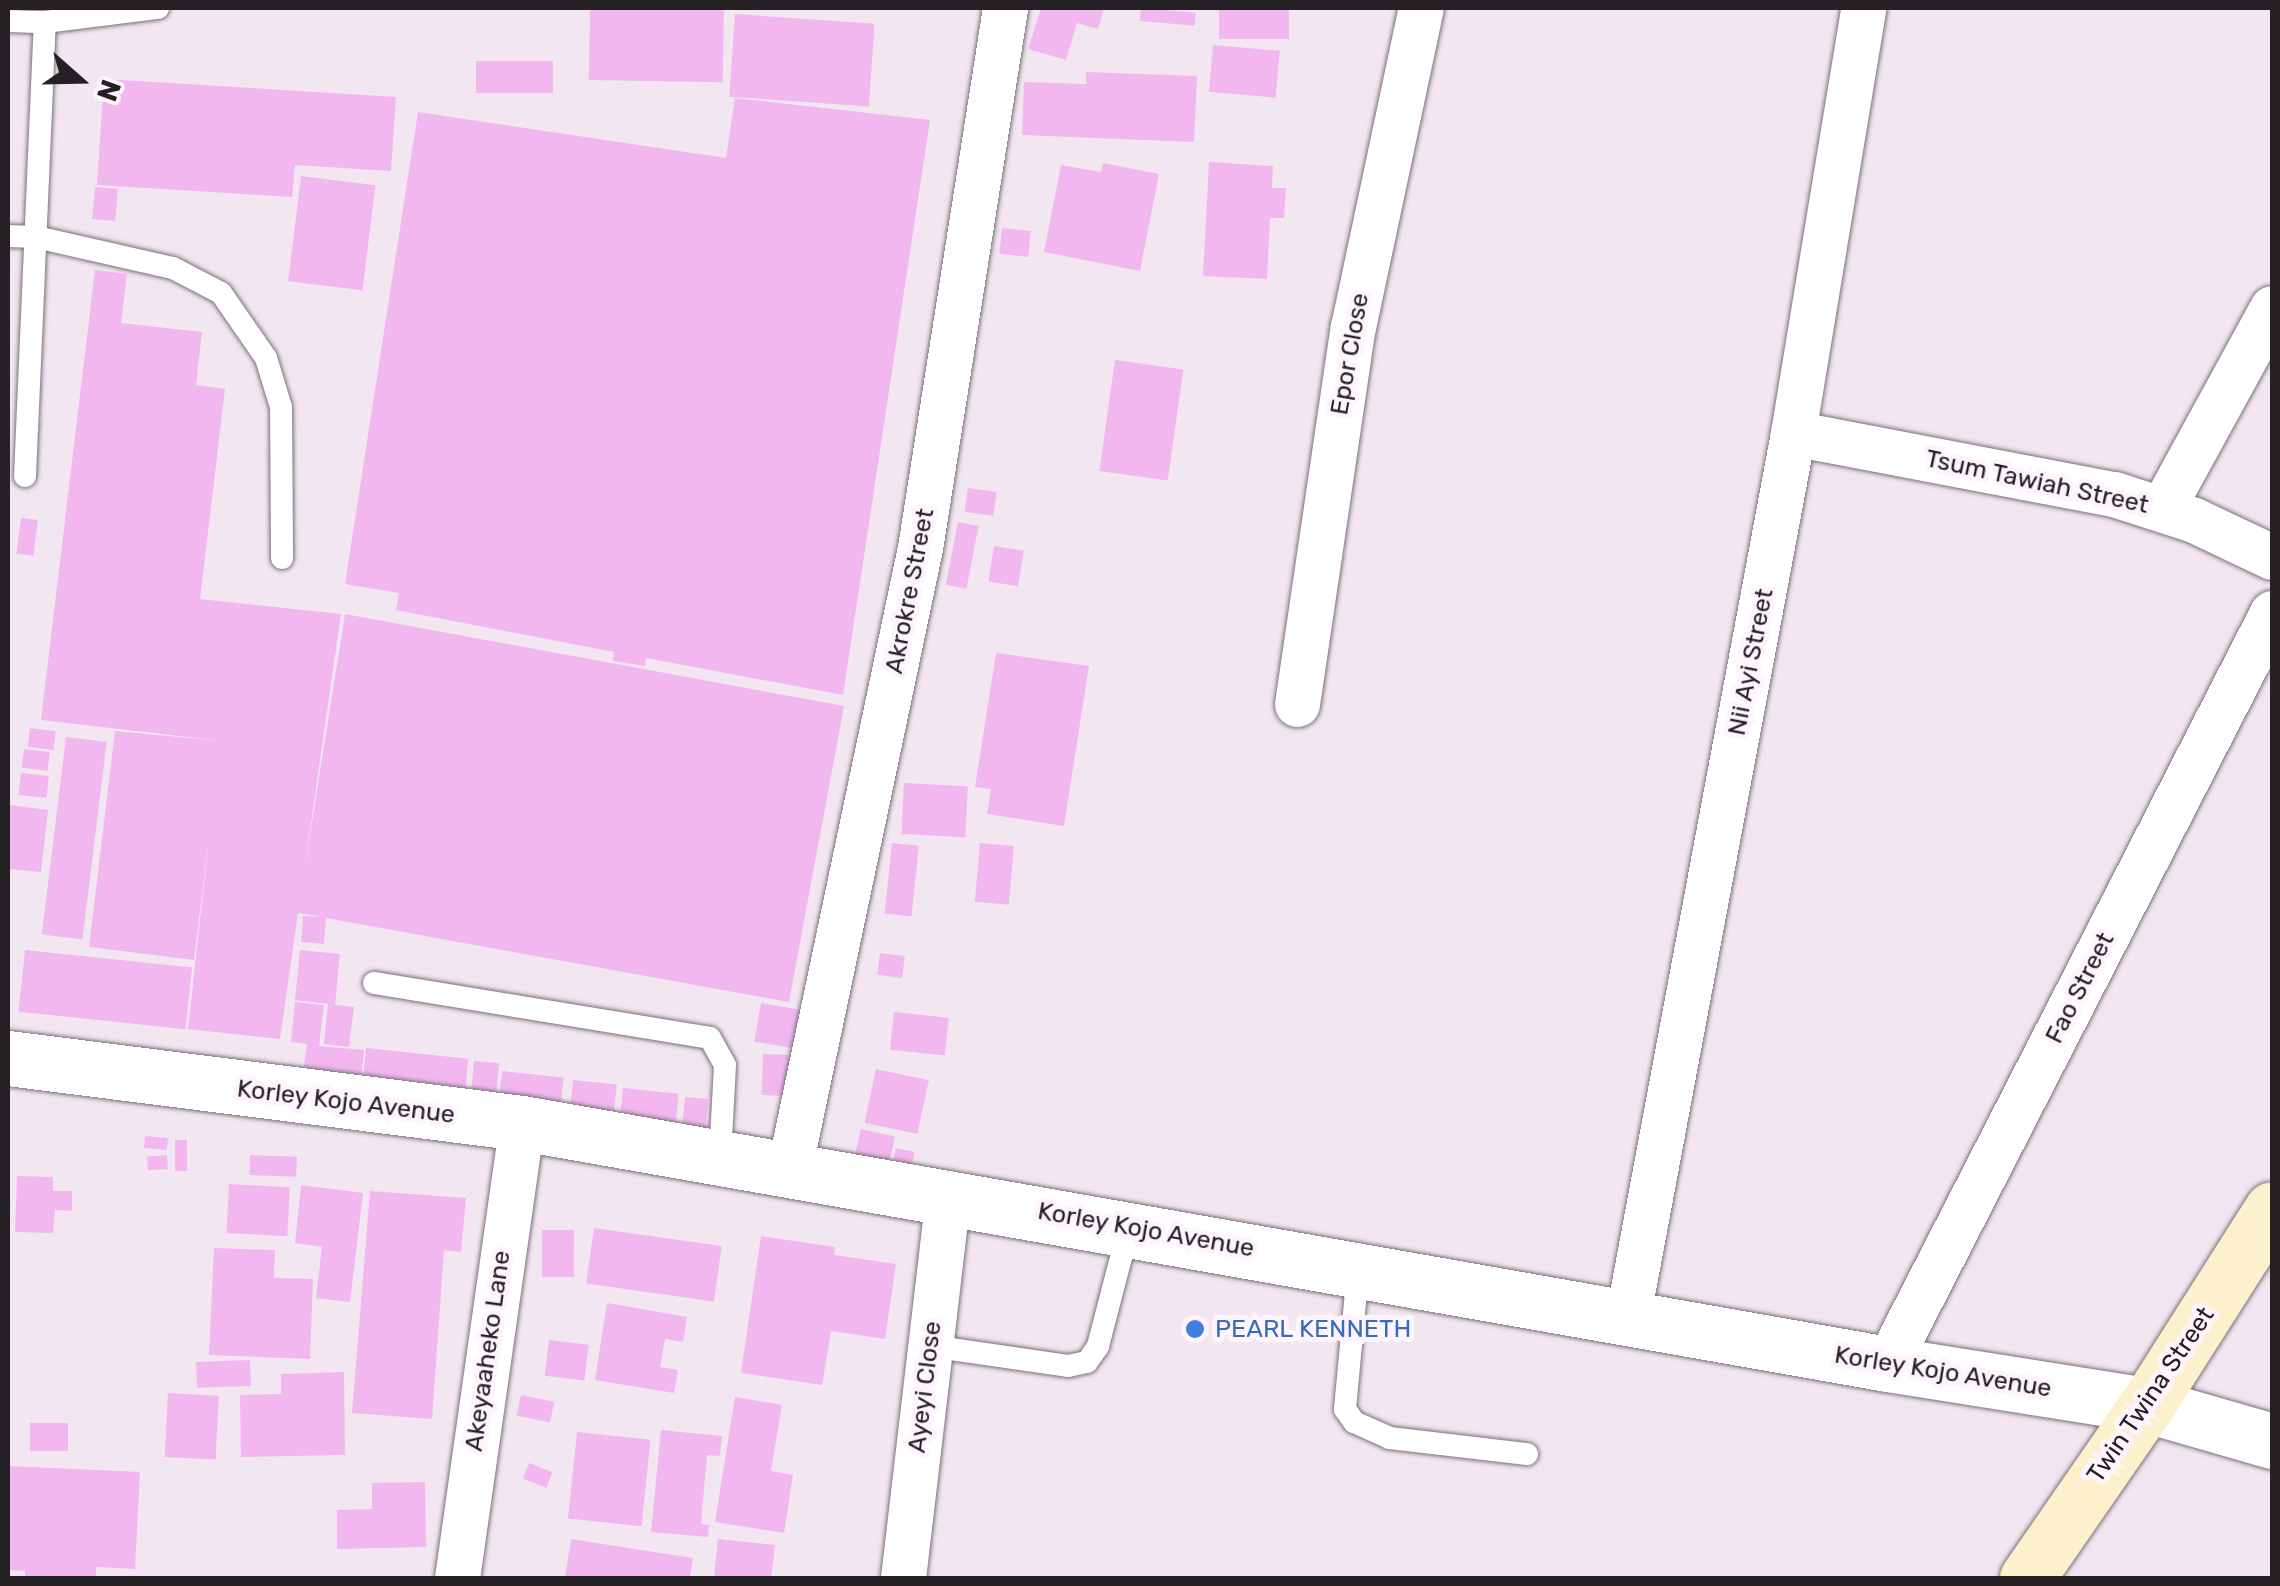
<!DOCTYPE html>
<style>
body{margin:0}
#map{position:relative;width:2280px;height:1586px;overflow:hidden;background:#f2e6f1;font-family:Rubik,sans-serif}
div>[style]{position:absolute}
.building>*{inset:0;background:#f3b7ef;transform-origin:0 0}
.roads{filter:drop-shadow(0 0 2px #7b707a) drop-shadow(0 0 2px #7b707a)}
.service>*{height:22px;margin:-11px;padding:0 11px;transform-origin:11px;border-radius:11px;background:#fff}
.minor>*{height:45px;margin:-22.5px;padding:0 22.5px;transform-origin:22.5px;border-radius:22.5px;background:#fff}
.tertiary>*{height:55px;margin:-27.5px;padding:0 27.5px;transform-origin:27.5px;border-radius:27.5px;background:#fff}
.secondary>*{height:55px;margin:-27.5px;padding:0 27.5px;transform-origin:27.5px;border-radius:27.5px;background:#fdf0cc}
.dots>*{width:28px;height:28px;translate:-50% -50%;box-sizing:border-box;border:5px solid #fef4fd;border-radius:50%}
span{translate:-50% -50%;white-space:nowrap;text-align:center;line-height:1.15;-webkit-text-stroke:10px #fef4fd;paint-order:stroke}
.street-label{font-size:25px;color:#242024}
.shop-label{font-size:25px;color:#366cbe}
.left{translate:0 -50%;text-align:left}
.frame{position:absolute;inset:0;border:10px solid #242024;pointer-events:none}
.north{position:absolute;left:30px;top:30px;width:100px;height:100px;-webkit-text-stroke:8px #fef4fd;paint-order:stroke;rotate:110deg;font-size:28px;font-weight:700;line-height:40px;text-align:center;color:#242024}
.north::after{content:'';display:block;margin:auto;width:35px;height:45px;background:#242024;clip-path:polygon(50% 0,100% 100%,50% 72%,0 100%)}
</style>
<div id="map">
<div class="building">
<i style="left:590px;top:8px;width:134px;height:72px;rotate:1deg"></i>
<i style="clip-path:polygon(1041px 8px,1104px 8px,1098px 29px,1077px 23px,1066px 60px,1028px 49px)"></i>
<i style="left:1141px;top:8px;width:55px;height:13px;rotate:5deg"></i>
<i style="left:1219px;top:8px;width:70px;height:31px"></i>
<i style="left:735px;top:14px;width:140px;height:83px;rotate:4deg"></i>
<i style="left:1213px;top:45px;width:67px;height:47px;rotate:5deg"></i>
<i style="left:476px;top:61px;width:77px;height:32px"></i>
<i style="clip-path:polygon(1086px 72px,1197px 76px,1194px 142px,1022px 135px,1024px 82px,1086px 84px)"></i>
<i style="clip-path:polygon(104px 79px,396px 97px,391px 171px,295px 165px,292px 197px,97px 185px)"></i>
<i style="clip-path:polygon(735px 98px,930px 120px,843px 695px,646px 658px,645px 666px,613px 661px,614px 652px,396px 610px,399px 593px,345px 584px,418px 112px,726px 158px)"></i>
<i style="clip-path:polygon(1209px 162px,1273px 166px,1272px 188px,1286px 188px,1284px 218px,1270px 218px,1267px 279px,1203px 276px)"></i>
<i style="clip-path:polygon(1103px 163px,1159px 174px,1140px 271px,1044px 252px,1061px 165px,1101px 172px)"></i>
<i style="left:301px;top:176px;width:75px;height:106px;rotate:7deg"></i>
<i style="left:95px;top:187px;width:23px;height:32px;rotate:5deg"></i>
<i style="left:1002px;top:228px;width:29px;height:26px;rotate:6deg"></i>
<i style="clip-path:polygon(95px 270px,127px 274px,121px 323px,202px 332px,196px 385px,225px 389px,200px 599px,341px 614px,304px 872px,345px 614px,844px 706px,789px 1002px,326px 918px,324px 944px,301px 942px,303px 916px,322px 917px,298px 913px,280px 1039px,188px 1029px,209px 838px,194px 960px,89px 947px,115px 731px,222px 741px,41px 720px)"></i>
<i style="left:1115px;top:360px;width:69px;height:112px;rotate:8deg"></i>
<i style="left:968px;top:488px;width:29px;height:24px;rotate:8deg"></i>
<i style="left:21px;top:518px;width:17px;height:36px;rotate:7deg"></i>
<i style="left:958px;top:522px;width:21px;height:64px;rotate:11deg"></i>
<i style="left:994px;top:546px;width:30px;height:36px;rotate:9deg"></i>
<i style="clip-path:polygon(996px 653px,1089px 666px,1064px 826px,987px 814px,991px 789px,975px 787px)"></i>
<i style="left:30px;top:728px;width:26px;height:19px;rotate:7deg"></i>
<i style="left:66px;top:737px;width:41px;height:199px;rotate:7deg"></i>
<i style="left:24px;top:749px;width:26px;height:19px;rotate:7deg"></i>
<i style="left:21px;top:773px;width:28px;height:22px;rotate:6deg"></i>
<i style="left:904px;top:783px;width:64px;height:51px;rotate:3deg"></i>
<i style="clip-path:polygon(10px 805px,48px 810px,41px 872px,8px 869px)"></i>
<i style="left:892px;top:843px;width:27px;height:71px;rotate:6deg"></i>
<i style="left:980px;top:843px;width:34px;height:59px;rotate:5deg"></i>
<i style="left:25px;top:950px;width:168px;height:62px;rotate:6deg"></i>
<i style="clip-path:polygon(300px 950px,340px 954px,335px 1005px,354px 1007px,349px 1047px,324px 1044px,328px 1004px,295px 1000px)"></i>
<i style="left:880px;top:953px;width:25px;height:22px;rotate:7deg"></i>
<i style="clip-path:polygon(295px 1002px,324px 1005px,319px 1046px,364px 1050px,361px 1079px,303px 1073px,307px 1044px,291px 1042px)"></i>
<i style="left:761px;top:1003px;width:41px;height:39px;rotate:10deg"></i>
<i style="left:894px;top:1012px;width:55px;height:38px;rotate:6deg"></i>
<i style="left:366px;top:1048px;width:103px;height:36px;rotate:6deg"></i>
<i style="left:763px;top:1054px;width:28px;height:41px;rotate:2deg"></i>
<i style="left:474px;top:1061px;width:25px;height:34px;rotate:5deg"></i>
<i style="left:876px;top:1069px;width:54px;height:55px;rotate:12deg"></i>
<i style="left:502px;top:1071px;width:62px;height:32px;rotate:6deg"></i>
<i style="left:573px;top:1080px;width:44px;height:39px;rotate:6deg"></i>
<i style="left:623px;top:1088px;width:56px;height:34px;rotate:6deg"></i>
<i style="left:685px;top:1097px;width:23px;height:33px;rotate:5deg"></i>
<i style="left:861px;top:1129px;width:35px;height:41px;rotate:13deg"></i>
<i style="left:145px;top:1136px;width:23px;height:12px;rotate:5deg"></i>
<i style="left:175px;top:1140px;width:12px;height:31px"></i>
<i style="left:896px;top:1148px;width:19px;height:27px;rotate:12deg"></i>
<i style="left:167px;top:1155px;width:14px;height:20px;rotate:86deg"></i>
<i style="left:250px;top:1155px;width:47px;height:20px;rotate:2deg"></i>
<i style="clip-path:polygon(17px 1176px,53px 1177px,53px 1191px,72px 1191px,72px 1211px,55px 1210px,53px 1233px,15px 1232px)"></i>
<i style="left:229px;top:1184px;width:61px;height:49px;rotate:3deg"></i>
<i style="clip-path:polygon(301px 1185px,363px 1193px,350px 1302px,316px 1298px,322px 1247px,295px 1243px)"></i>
<i style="clip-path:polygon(370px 1191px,466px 1198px,461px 1252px,444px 1250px,432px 1419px,352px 1413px)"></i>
<i style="left:594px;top:1228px;width:129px;height:56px;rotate:8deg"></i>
<i style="left:542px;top:1230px;width:32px;height:47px"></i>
<i style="clip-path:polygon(761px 1236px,835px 1247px,834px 1255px,896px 1264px,885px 1339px,831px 1331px,822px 1385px,741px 1373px)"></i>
<i style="clip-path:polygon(214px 1248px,275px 1250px,274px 1278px,313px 1279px,310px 1359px,209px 1355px)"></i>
<i style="clip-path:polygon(607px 1303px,687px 1317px,683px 1342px,665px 1339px,660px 1367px,678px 1370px,674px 1393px,595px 1380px)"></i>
<i style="left:549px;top:1340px;width:40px;height:36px;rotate:7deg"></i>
<i style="left:250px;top:1360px;width:26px;height:54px;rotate:88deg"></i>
<i style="clip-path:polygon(344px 1372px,345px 1455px,241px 1457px,240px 1395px,281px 1394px,281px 1374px)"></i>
<i style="left:168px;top:1393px;width:51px;height:64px;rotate:3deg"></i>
<i style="left:521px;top:1395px;width:34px;height:21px;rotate:12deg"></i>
<i style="clip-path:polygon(735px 1397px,782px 1405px,771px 1471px,793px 1475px,784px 1533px,715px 1522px)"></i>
<i style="left:30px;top:1423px;width:38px;height:28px"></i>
<i style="clip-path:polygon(661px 1430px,722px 1436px,720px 1456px,707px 1455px,701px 1524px,709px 1525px,708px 1537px,651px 1532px)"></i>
<i style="left:577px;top:1432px;width:74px;height:87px;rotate:6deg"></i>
<i style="left:529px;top:1463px;width:25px;height:17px;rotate:21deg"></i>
<i style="clip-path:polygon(8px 1466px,140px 1472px,135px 1569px,96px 1567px,96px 1578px,25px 1578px,25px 1571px,8px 1570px)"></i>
<i style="clip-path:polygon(425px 1482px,426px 1547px,337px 1549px,337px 1510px,372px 1509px,372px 1483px)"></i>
<i style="clip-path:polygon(571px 1539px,693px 1558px,690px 1578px,565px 1578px)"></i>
<i style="clip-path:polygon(718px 1539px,775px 1545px,771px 1578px,714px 1578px)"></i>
</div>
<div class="roads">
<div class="service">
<i style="left:8px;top:21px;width:37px;rotate:2deg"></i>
<i style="left:45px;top:22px;width:114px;rotate:-7.1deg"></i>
<i style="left:8px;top:236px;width:28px;rotate:2deg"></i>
<i style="left:36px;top:237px;width:140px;rotate:12.8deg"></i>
<i style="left:173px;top:268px;width:54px;rotate:27.5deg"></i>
<i style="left:221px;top:293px;width:79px;rotate:55.3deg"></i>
<i style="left:266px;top:358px;width:51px;rotate:73deg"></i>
<i style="left:281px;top:407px;width:151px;rotate:89.6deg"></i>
<i style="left:25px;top:476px;width:454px;rotate:-87.5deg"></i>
<i style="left:374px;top:983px;width:340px;rotate:9.3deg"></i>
<i style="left:710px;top:1038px;width:31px;rotate:61deg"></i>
<i style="left:725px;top:1065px;width:93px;rotate:93.1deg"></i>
<i style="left:1358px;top:1271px;width:139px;rotate:95.4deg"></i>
<i style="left:1345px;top:1409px;width:16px;rotate:55deg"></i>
<i style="left:1354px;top:1422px;width:39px;rotate:24deg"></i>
<i style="left:1390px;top:1438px;width:138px;rotate:6.7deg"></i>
<i style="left:930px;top:1346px;width:139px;rotate:8.2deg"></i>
<i style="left:1068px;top:1366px;width:19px;rotate:-12deg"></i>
<i style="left:1087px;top:1362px;width:19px;rotate:-55deg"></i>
<i style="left:1098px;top:1346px;width:119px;rotate:-75.4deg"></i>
</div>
<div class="minor">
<i style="left:1793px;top:433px;width:327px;rotate:10.8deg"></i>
<i style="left:2114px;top:494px;width:84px;rotate:18deg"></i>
<i style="left:2194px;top:520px;width:86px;rotate:25.4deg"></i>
<i style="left:2162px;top:509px;width:229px;rotate:-61.3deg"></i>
<i style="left:1297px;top:704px;width:381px;rotate:-81.6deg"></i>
<i style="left:1353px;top:327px;width:326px;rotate:-78deg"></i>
<i style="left:789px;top:1170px;width:636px;rotate:-78.11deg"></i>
<i style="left:920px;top:548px;width:547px;rotate:-81.05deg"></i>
<i style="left:1628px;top:1315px;width:897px;rotate:-79.4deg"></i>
<i style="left:1793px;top:433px;width:431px;rotate:-80.6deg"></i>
<i style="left:1887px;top:1364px;width:844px;rotate:-62.86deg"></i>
<i style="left:457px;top:1578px;width:460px;rotate:-81.9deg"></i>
<i style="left:903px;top:1578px;width:385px;rotate:-83.3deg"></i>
</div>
<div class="tertiary">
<i style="left:8px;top:1058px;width:518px;rotate:7.21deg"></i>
<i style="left:522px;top:1123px;width:1386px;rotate:10.01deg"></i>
<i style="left:1887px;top:1364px;width:263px;rotate:9deg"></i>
<i style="left:2147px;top:1405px;width:130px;rotate:16.1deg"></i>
</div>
<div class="secondary">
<i style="left:2027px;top:1578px;width:211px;rotate:-55.3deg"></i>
<i style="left:2147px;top:1405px;width:232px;rotate:-57.5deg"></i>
</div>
</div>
<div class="dots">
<i style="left:1195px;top:1329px;background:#3f7fe0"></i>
</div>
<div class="street-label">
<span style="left:1350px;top:354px;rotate:-80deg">Epor Close</span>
<span style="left:2037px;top:482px;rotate:12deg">Tsum Tawiah Street</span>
<span style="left:910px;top:591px;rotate:-79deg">Akrokre Street</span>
<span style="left:1751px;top:662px;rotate:-79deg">Nii Ayi Street</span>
<span style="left:2080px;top:988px;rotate:-63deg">Fao Street</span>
<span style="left:346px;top:1102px;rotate:7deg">Korley Kojo Avenue</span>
<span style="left:1146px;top:1230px;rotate:10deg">Korley Kojo Avenue</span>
<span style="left:488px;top:1351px;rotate:-82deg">Akeyaaheko Lane</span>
<span style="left:1943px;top:1372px;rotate:9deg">Korley Kojo Avenue</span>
<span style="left:925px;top:1387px;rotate:-83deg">Ayeyi Close</span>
<span style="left:2151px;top:1395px;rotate:-56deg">Twin Twina Street</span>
</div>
<div class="shop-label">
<span class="left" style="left:1215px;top:1329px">PEARL KENNETH</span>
</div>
<div class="frame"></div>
<div class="north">N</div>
</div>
